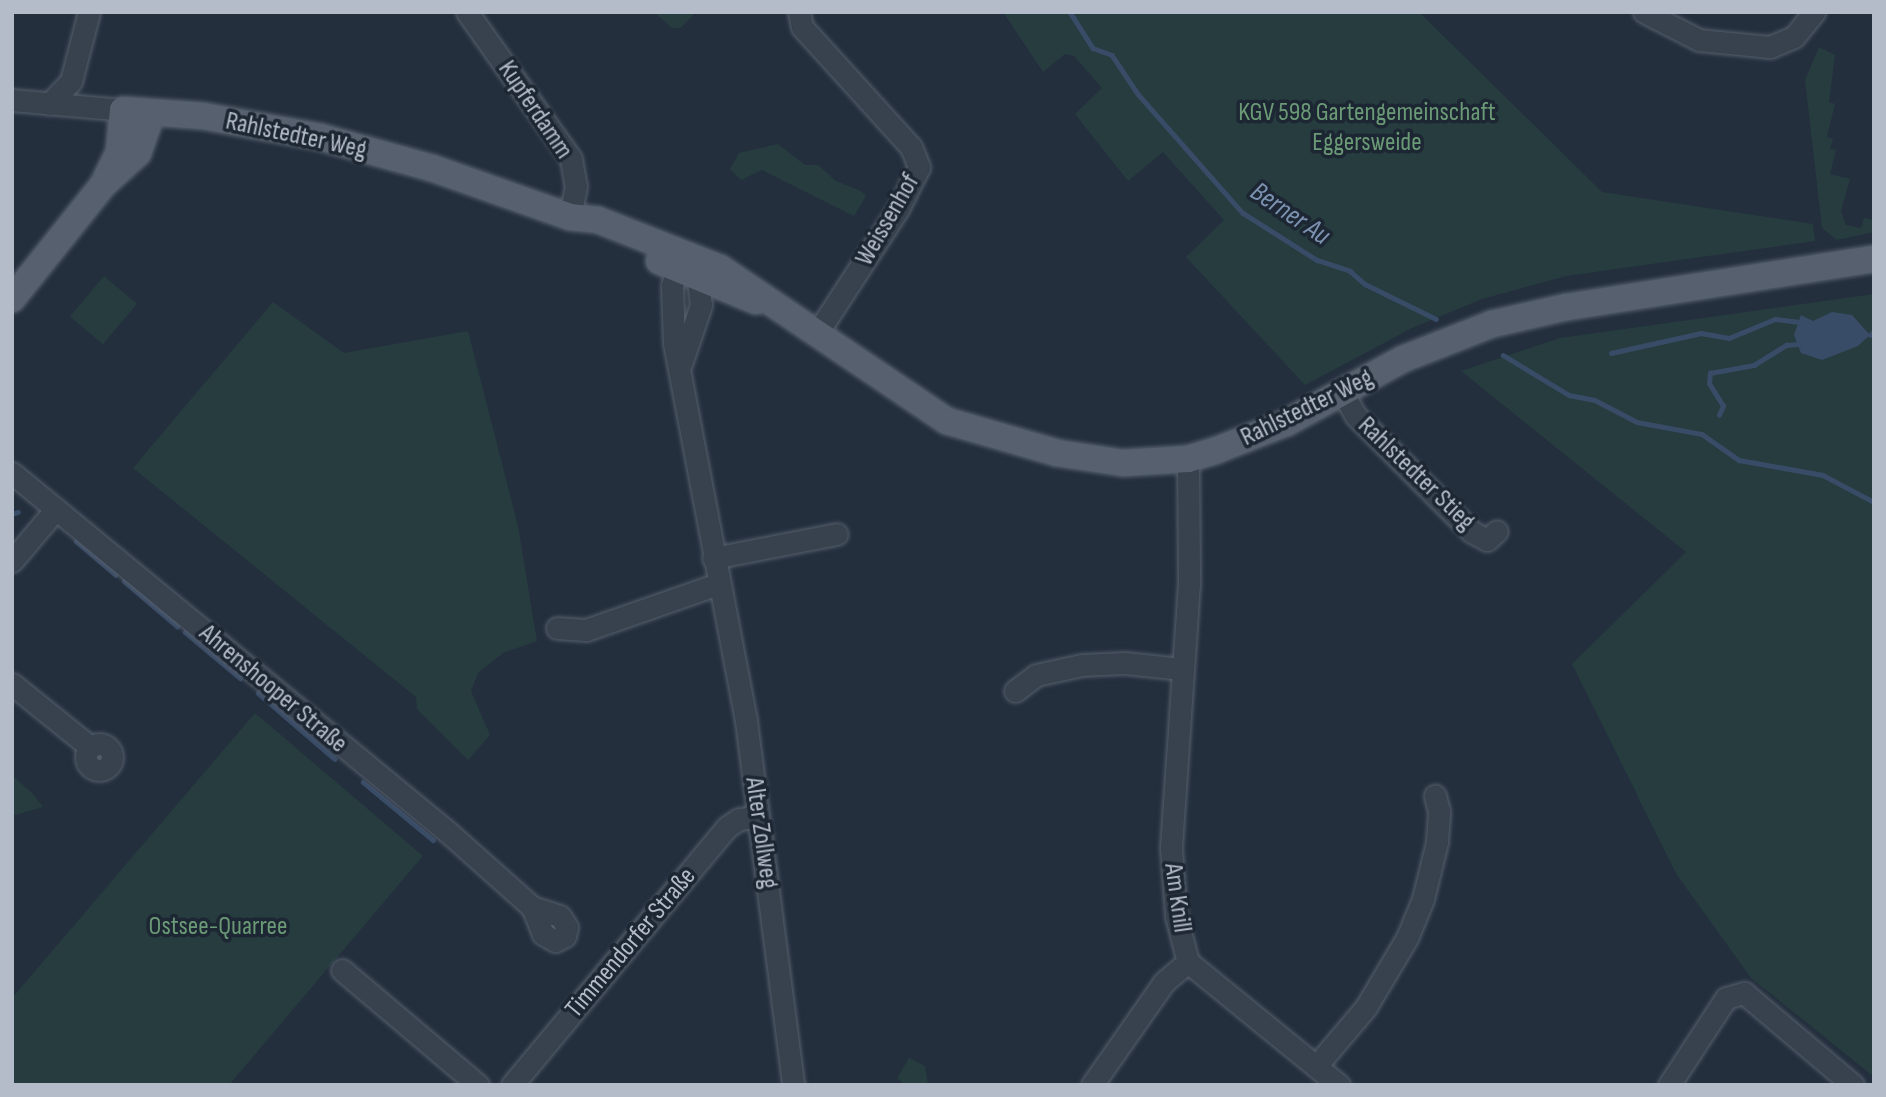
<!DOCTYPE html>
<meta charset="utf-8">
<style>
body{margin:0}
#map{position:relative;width:1886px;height:1097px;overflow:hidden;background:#242f3e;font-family:"Sofia Sans Condensed",sans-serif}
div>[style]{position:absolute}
.green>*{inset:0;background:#263c3f;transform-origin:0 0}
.water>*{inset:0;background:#394c67}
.stream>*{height:4.5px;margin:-2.25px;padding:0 2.25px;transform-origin:2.25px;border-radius:2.25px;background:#394c67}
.roads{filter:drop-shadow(0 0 2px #565f6c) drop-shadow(0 0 2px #565f6c)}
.minor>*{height:21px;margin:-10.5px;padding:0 10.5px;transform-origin:10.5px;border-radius:10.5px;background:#38414e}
.minor>.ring{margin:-10.5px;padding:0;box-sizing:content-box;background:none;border:21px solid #38414e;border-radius:50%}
.major>*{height:26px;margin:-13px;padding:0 13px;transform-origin:13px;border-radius:13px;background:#56606e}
span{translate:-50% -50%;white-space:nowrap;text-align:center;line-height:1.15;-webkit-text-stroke:7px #1d2633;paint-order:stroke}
.street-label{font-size:26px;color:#b4bcc9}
.park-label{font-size:26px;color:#6b9a76}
.water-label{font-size:28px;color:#7c92b1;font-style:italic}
.frame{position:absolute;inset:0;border:14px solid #b4bcc9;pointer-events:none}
</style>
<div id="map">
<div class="green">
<i style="clip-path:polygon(654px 12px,692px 12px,693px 15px,681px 28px,672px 28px)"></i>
<i style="clip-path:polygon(1003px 12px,1419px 12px,1602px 192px,1813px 224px,1815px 241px,1566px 276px,1482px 299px,1412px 328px,1305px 385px,1186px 257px,1224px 220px,1163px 152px,1128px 181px,1075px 114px,1102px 88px,1074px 56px,1065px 54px,1043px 72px)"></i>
<i style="clip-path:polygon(1819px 47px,1835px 55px,1829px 102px,1835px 104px,1827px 137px,1833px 139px,1830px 149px,1836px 150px,1830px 174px,1850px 179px,1841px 211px,1846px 225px,1861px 228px,1864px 218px,1874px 220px,1874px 232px,1837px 240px,1822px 228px,1805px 80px)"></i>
<i style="clip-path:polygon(778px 144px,805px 165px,818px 165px,836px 181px,861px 191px,866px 196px,854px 216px,762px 170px,741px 180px,730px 169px,739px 153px)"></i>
<i style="left:104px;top:276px;width:43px;height:53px;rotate:40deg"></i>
<i style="clip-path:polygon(1874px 294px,1874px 1077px,1751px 978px,1677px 875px,1572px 664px,1686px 552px,1461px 371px,1560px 338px)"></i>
<i style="clip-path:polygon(273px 302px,344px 353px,468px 331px,518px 526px,537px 641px,503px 653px,478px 673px,471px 691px,490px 735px,468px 760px,417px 709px,416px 697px,133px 468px)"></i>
<i style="clip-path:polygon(255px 713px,423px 856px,229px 1085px,12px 1085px,12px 998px)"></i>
<i style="clip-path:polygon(12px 775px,33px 794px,43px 807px,12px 816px)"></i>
<i style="clip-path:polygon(909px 1058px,925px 1066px,928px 1085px,905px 1085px,897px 1078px)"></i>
</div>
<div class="water">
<i style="clip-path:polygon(1832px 312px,1852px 315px,1870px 335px,1858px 346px,1822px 360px,1801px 353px,1794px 335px,1801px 315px,1813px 321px)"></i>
</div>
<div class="stream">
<i style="left:1070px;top:12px;width:43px;rotate:57.4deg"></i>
<i style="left:1093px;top:48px;width:20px;rotate:20deg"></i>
<i style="left:1112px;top:55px;width:47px;rotate:56.3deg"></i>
<i style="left:1138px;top:94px;width:159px;rotate:48.6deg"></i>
<i style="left:1243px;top:213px;width:88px;rotate:32.4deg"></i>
<i style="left:1317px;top:260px;width:35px;rotate:18deg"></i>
<i style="left:1350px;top:271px;width:20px;rotate:41deg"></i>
<i style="left:1365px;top:284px;width:79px;rotate:26.2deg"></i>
<i style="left:1870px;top:335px;width:6px;rotate:-45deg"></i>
<i style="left:1611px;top:353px;width:92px;rotate:-12.5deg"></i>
<i style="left:1701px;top:333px;width:28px;rotate:10deg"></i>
<i style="left:1729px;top:338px;width:50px;rotate:-22.4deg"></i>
<i style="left:1775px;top:319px;width:24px;rotate:7deg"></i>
<i style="left:1503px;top:355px;width:77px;rotate:31.2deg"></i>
<i style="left:1569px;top:395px;width:26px;rotate:11deg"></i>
<i style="left:1595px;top:400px;width:47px;rotate:27.6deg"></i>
<i style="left:1637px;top:422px;width:66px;rotate:10.5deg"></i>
<i style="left:1702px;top:434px;width:45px;rotate:35.1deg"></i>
<i style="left:1739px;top:460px;width:85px;rotate:10.1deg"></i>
<i style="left:1823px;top:475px;width:58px;rotate:27.9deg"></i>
<i style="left:1719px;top:415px;width:10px;rotate:-66deg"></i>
<i style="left:1723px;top:406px;width:26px;rotate:-122deg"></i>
<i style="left:1709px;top:384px;width:11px;rotate:-85deg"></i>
<i style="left:1710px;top:373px;width:45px;rotate:-10.3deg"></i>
<i style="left:1754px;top:365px;width:38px;rotate:-32deg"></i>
<i style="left:1786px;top:345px;width:12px;rotate:-5deg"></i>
<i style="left:12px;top:514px;width:6px;rotate:-18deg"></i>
<i style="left:76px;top:541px;width:52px;rotate:40.4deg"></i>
<i style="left:124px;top:581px;width:70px;rotate:40.3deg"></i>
<i style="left:185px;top:632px;width:72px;rotate:39.9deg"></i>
<i style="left:258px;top:693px;width:101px;rotate:40.6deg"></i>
<i style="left:363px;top:782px;width:91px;rotate:39.6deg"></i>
</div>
<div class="roads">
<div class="minor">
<i style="left:467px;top:12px;width:180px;rotate:54.7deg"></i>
<i style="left:571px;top:159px;width:27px;rotate:80deg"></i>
<i style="left:576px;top:186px;width:32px;rotate:101deg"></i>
<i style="left:799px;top:12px;width:15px;rotate:79deg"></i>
<i style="left:802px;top:27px;width:162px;rotate:47.8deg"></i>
<i style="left:911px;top:147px;width:22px;rotate:68deg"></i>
<i style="left:919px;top:167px;width:47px;rotate:116.6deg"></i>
<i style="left:898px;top:209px;width:150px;rotate:123.1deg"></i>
<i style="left:1644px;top:12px;width:62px;rotate:27deg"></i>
<i style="left:1699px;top:40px;width:71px;rotate:5.6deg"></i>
<i style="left:1770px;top:47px;width:26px;rotate:-23deg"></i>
<i style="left:1794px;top:37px;width:32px;rotate:-51deg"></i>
<i style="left:12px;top:100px;width:111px;rotate:5.1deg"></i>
<i style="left:49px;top:104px;width:32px;rotate:-46deg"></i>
<i style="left:71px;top:81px;width:71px;rotate:-75.4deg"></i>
<i style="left:680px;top:254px;width:33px;rotate:104deg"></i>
<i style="left:672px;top:286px;width:57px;rotate:88deg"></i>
<i style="left:674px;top:343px;width:385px;rotate:79.2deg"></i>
<i style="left:746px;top:721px;width:367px;rotate:82.6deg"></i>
<i style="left:681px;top:364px;width:62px;rotate:-71.3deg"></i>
<i style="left:701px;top:305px;width:38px;rotate:-97deg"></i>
<i style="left:1343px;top:393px;width:26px;rotate:61deg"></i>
<i style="left:1356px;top:416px;width:164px;rotate:45deg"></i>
<i style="left:1472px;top:532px;width:17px;rotate:28deg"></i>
<i style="left:1487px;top:540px;width:13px;rotate:-42deg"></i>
<i style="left:1188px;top:459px;width:124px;rotate:89.5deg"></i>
<i style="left:1189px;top:583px;width:266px;rotate:93.9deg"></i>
<i style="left:1171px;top:848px;width:68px;rotate:85.8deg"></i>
<i style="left:1176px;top:916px;width:48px;rotate:75.4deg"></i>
<i style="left:1188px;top:962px;width:195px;rotate:39.2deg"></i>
<i style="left:12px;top:473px;width:566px;rotate:39.48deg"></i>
<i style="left:449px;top:833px;width:111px;rotate:41.7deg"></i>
<i style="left:532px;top:907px;width:29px;rotate:18deg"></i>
<i style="left:560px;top:916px;width:13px;rotate:58deg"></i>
<i style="left:567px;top:927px;width:9px;rotate:103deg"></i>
<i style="left:565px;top:936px;width:11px;rotate:153deg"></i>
<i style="left:555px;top:941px;width:14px;rotate:-150deg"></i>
<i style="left:543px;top:934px;width:29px;rotate:-112deg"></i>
<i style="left:713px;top:558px;width:126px;rotate:-11deg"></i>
<i style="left:12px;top:561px;width:68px;rotate:-49.8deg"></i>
<i style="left:557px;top:628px;width:29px;rotate:4deg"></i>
<i style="left:586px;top:630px;width:140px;rotate:-19.2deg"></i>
<i style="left:12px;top:684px;width:100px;rotate:38.9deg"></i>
<i style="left:1015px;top:691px;width:26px;rotate:-37deg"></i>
<i style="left:1036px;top:675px;width:47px;rotate:-12.3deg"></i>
<i style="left:1082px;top:665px;width:43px;rotate:-2.7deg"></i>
<i style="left:1125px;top:663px;width:57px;rotate:6deg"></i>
<i class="ring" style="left:86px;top:744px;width:5px;height:5px"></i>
<i style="left:342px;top:970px;width:178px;rotate:40.2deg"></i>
<i style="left:1317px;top:1065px;width:76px;rotate:-49.8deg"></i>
<i style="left:1366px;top:1007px;width:80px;rotate:-59.3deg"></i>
<i style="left:1407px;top:938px;width:42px;rotate:-67.7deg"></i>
<i style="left:1423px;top:899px;width:59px;rotate:-76.2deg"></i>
<i style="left:1437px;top:842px;width:31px;rotate:-86deg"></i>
<i style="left:1439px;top:811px;width:16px;rotate:-105deg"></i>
<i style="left:512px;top:1085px;width:336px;rotate:-50.2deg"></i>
<i style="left:727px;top:827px;width:14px;rotate:-34deg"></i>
<i style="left:739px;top:819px;width:19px;rotate:-6deg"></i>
<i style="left:1092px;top:1085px;width:126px;rotate:-55deg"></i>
<i style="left:1164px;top:982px;width:31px;rotate:-40deg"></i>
<i style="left:1669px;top:1085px;width:104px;rotate:-56.8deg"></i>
<i style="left:1726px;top:998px;width:19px;rotate:-16deg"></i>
<i style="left:1744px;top:993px;width:143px;rotate:40.2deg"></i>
</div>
<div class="major">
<i style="left:103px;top:185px;width:37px;rotate:-64deg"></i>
<i style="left:119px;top:152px;width:42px;rotate:-84.6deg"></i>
<i style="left:123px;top:110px;width:80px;rotate:4.3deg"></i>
<i style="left:203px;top:116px;width:119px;rotate:10.2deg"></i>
<i style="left:320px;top:137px;width:116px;rotate:15.5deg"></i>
<i style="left:432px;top:168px;width:146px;rotate:19.5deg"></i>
<i style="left:570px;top:217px;width:28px;rotate:6deg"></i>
<i style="left:598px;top:220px;width:131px;rotate:21.5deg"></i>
<i style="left:720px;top:268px;width:274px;rotate:34deg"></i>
<i style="left:947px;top:421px;width:115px;rotate:16.2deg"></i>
<i style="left:1057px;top:453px;width:67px;rotate:8.6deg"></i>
<i style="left:1123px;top:463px;width:65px;rotate:-3.5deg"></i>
<i style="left:1188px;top:459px;width:30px;rotate:-17deg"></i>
<i style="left:1217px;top:450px;width:74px;rotate:-21.4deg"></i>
<i style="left:1286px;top:423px;width:133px;rotate:-28.7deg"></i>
<i style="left:1403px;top:359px;width:96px;rotate:-21.5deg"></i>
<i style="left:1492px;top:324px;width:77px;rotate:-12.8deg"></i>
<i style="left:1567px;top:307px;width:311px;rotate:-8.9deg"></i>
<i style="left:659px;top:261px;width:105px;rotate:22.4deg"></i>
<i style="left:12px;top:299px;width:146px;rotate:-51.4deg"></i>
<i style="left:103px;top:185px;width:47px;rotate:-42.4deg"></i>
<i style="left:138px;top:153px;width:42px;rotate:-70.7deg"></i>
</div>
</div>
<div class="street-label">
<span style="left:535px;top:110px;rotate:56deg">Kupferdamm</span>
<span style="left:296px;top:136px;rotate:12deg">Rahlstedter Weg</span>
<span style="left:888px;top:220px;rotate:-60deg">Weissenhof</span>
<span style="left:1307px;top:408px;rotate:-26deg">Rahlstedter Weg</span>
<span style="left:1416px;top:474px;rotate:44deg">Rahlstedter Stieg</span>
<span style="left:273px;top:689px;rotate:40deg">Ahrenshooper Straße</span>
<span style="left:761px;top:833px;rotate:82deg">Alter Zollweg</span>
<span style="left:1177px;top:898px;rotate:82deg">Am Knill</span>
<span style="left:631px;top:943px;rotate:-50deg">Timmendorfer Straße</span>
</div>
<div class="park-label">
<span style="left:1367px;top:128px">KGV 598 Gartengemeinschaft<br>Eggersweide</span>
<span style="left:218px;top:927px">Ostsee-Quarree</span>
</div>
<div class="water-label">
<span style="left:1290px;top:214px;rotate:34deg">Berner Au</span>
</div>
<div class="frame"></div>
</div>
